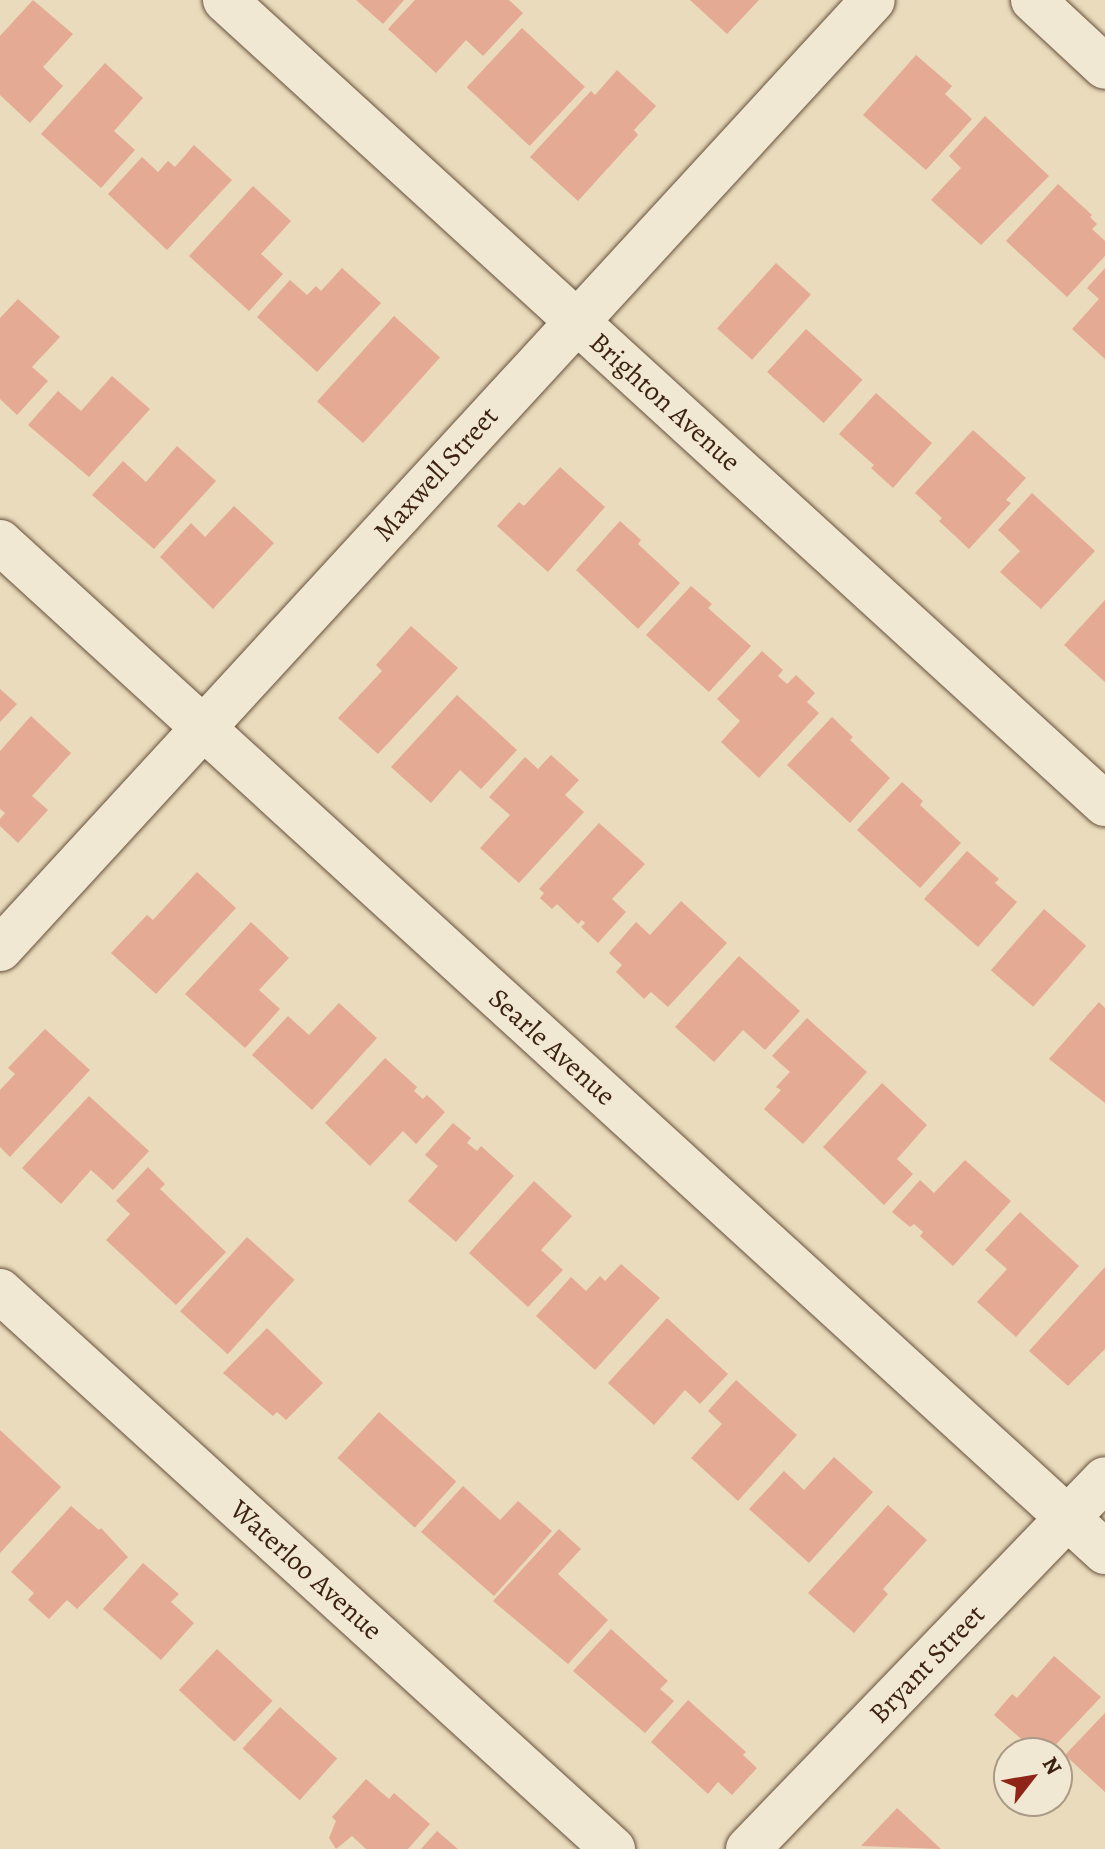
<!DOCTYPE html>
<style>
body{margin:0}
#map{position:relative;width:1105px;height:1849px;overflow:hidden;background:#e9dbbc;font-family:Alegreya,serif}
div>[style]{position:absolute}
.building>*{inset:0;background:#e5aa93;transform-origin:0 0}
.roads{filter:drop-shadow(0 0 2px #67513c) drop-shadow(0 0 2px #67513c)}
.minor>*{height:44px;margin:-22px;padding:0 22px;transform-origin:22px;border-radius:22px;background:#f1e8d3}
span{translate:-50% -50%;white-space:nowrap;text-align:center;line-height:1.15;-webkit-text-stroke:7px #f1e8d3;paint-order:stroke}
.street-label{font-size:28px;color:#3c2311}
.north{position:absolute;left:993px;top:1737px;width:80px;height:80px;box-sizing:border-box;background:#f1e8d3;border:2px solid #a99985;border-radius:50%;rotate:59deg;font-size:22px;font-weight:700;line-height:32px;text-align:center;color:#3c2311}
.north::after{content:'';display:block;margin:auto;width:28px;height:36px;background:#8f2418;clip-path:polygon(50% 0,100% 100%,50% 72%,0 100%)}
</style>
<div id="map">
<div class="building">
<i style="clip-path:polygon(33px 0,73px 34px,43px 67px,63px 86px,30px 123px,0 95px,0 36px)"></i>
<i style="clip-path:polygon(356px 0,404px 0,383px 24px)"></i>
<i style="clip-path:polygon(415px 0,509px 0,523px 13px,483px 56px,466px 40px,436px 73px,388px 29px)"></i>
<i style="clip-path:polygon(690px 0,759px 0,727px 34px)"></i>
<i style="left:522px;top:28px;width:86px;height:81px;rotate:43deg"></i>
<i style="clip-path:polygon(916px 55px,952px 86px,945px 94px,972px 119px,926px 170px,863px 115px)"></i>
<i style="clip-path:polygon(105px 63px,143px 98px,114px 131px,135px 150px,101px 188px,41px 134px)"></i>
<i style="clip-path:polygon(617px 70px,656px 106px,634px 130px,638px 135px,578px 201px,530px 157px,591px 91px,595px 95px)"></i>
<i style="clip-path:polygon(985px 116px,1049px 176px,981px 245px,931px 200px,961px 168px,949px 156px)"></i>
<i style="clip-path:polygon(194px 145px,232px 180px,167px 250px,108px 194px,142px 157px,158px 172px,168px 161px,175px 167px)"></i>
<i style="clip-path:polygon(1058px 184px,1092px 215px,1090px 217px,1097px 224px,1092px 229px,1105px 241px,1105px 256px,1067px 297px,1006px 241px)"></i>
<i style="clip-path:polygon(253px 186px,291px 221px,261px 254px,283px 274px,249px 311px,189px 256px)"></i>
<i style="left:776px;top:263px;width:47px;height:88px;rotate:42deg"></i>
<i style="clip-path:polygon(342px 268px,381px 303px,317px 372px,257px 317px,290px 280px,307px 295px,316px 286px,321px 291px)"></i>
<i style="clip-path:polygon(1105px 268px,1105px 359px,1072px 329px,1099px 299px,1087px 288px)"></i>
<i style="clip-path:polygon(18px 299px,60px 337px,32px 367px,48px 381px,17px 415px,0 399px,0 318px)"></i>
<i style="left:394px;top:316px;width:62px;height:115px;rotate:42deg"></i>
<i style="left:806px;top:329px;width:76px;height:58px;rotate:42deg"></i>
<i style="clip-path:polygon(112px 376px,150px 409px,89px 477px,28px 425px,58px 391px,81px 411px)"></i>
<i style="clip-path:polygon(876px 393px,932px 443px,893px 488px,871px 468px,874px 465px,839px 434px)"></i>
<i style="clip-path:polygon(973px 430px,1026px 478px,1006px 500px,1011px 503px,969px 549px,939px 521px,942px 518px,915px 493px)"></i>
<i style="clip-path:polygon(177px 446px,216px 481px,154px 549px,92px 495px,123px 461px,146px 482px)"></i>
<i style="clip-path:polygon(560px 467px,605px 507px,548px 572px,497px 526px,519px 502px,524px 506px)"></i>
<i style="clip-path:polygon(1032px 493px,1095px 551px,1041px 609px,1000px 572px,1020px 551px,998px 530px)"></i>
<i style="clip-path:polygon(234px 506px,274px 543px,213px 609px,160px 557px,191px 523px,205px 537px)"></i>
<i style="clip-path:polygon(620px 521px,641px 540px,638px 544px,680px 583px,638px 629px,576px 570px)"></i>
<i style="clip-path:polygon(691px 586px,712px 604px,708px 608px,751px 646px,709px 692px,646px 635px)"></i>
<i style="clip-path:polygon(1105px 600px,1105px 682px,1064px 645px)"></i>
<i style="clip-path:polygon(411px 626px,458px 668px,378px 754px,338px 718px,382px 671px,376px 665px)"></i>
<i style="clip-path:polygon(762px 651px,783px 670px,778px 676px,787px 684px,796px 675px,815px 693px,807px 702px,819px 713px,759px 778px,721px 742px,740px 721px,717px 699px)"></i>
<i style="clip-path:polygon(0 689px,17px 704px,0 722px)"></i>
<i style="clip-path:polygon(457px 695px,517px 750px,481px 789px,460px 770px,431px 803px,391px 767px)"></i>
<i style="clip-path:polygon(31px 716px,71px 753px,32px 796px,48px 810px,18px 843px,0 826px,0 819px,5px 813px,0 809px,0 751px)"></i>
<i style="clip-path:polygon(832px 717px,853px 737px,850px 740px,890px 778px,850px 823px,787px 765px)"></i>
<i style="clip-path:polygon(551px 755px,579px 780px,565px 795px,584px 812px,519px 883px,480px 848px,510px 815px,489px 797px,525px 757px,538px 769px)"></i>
<i style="clip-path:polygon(902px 782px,923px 801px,920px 805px,961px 843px,920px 888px,857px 830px)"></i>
<i style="clip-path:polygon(599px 823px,645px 864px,612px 899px,626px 912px,598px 943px,581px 927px,585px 923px,582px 920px,578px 924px,557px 904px,552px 909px,540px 898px,544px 893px,539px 889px)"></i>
<i style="clip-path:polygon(967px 851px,999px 879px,995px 883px,1017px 902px,978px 947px,924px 899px)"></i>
<i style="clip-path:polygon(197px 872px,236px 908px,156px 994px,111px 953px,147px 915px,153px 920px)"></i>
<i style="clip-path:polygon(681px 901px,727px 943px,668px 1007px,651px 992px,644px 999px,616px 972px,622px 965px,609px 953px,636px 922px,650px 935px)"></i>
<i style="left:1044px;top:909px;width:56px;height:81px;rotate:41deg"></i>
<i style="clip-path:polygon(251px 922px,289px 958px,259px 990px,280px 1009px,245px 1048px,185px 994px)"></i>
<i style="clip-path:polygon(739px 956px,800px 1011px,765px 1050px,743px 1030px,714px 1062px,675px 1027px)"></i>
<i style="clip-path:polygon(1099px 1002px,1105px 1008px,1105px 1103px,1049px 1059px)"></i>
<i style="clip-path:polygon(339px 1003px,377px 1038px,312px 1110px,252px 1055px,288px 1016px,309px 1035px)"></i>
<i style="clip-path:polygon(807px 1018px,867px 1072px,803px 1144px,764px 1109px,781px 1090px,776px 1087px,790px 1072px,772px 1056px)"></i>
<i style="clip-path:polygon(45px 1029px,90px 1070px,10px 1157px,0 1147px,0 1090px,15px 1074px,8px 1068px)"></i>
<i style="clip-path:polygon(385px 1058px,417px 1087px,414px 1091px,423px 1099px,427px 1095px,445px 1112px,416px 1144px,403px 1131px,370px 1166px,325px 1123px)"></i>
<i style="clip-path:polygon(882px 1083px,927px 1125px,897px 1159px,913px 1174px,884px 1205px,823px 1147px)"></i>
<i style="clip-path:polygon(89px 1096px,149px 1151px,113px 1190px,91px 1170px,61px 1204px,22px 1168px)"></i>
<i style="clip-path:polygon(453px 1123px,471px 1138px,467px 1143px,477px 1151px,481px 1146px,514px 1176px,456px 1242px,408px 1201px,438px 1166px,425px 1155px)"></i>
<i style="clip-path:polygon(965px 1160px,1011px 1201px,953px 1266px,920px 1236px,923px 1232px,914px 1224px,910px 1227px,892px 1212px,920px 1180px,934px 1193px)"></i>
<i style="clip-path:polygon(148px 1167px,165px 1184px,160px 1189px,226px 1252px,176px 1305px,106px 1240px,130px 1214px,116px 1201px)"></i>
<i style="clip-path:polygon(534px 1181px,572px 1216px,541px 1250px,563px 1270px,528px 1307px,469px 1253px)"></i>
<i style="clip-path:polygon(1020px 1212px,1079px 1266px,1016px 1337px,977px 1302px,1007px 1269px,985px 1250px)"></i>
<i style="left:247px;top:1237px;width:64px;height:100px;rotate:42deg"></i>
<i style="clip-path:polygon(621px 1264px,660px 1298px,595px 1370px,536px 1316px,571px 1277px,586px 1291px,600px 1276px,605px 1281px)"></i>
<i style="clip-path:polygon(1105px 1267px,1105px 1349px,1068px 1386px,1029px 1351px)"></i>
<i style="clip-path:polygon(667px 1318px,728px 1374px,700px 1404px,685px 1390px,654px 1425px,608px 1383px)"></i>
<i style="clip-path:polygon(267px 1328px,323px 1383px,286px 1420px,277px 1412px,273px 1416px,223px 1373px)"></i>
<i style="clip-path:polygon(736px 1380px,797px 1435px,738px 1501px,691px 1458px,722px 1424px,708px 1411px)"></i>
<i style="left:379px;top:1412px;width:104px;height:62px;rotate:42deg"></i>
<i style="clip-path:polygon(0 1430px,61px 1487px,0 1553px)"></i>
<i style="clip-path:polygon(834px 1457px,873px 1492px,809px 1563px,749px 1509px,784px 1471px,804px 1490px)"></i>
<i style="clip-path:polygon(463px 1486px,500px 1520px,518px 1501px,552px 1531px,494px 1596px,421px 1532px)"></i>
<i style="clip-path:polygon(888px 1505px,927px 1540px,883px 1589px,888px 1594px,854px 1633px,808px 1593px)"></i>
<i style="clip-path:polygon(71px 1506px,99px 1530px,101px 1528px,128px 1557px,77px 1609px,67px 1600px,49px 1619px,28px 1600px,34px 1593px,11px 1572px)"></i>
<i style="clip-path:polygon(559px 1529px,581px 1549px,558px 1574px,608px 1620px,568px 1664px,493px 1601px)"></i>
<i style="clip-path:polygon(143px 1563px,179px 1594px,171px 1602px,194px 1623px,161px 1660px,103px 1609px)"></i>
<i style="clip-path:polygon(611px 1629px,668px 1681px,660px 1689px,674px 1701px,645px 1733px,573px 1671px)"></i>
<i style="left:217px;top:1649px;width:76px;height:56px;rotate:43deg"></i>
<i style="clip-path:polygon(1054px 1656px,1101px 1697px,1048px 1753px,1037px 1753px,994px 1715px,1012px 1694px,1017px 1698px)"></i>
<i style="clip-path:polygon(688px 1700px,746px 1752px,743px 1755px,757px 1768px,732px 1795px,718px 1782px,708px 1794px,651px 1742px)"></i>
<i style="left:280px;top:1707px;width:77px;height:56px;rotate:42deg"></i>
<i style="clip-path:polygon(1105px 1713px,1105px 1792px,1065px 1755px)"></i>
<i style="clip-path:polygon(366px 1779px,389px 1799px,394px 1793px,430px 1824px,408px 1849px,366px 1849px,352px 1836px,336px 1849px,329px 1838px,336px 1821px,332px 1817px)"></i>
<i style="clip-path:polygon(897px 1808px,941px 1849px,861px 1846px)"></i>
<i style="clip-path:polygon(437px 1831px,458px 1849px,421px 1849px)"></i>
</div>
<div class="roads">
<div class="minor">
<i style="left:225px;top:0;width:1192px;rotate:42.42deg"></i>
<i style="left:1033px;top:0;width:98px;rotate:42.9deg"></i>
<i style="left:0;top:542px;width:1497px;rotate:42.43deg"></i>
<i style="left:0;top:949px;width:1289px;rotate:-47.39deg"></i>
<i style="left:0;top:1291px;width:829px;rotate:42.31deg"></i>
<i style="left:748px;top:1849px;width:514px;rotate:-46.02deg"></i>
</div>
</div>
<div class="street-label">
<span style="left:665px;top:402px;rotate:42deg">Brighton Avenue</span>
<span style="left:436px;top:474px;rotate:-48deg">Maxwell Street</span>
<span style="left:552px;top:1047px;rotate:42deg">Searle Avenue</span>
<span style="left:306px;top:1570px;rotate:42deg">Waterloo Avenue</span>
<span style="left:927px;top:1664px;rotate:-46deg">Bryant Street</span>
</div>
<div class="north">N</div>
</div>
